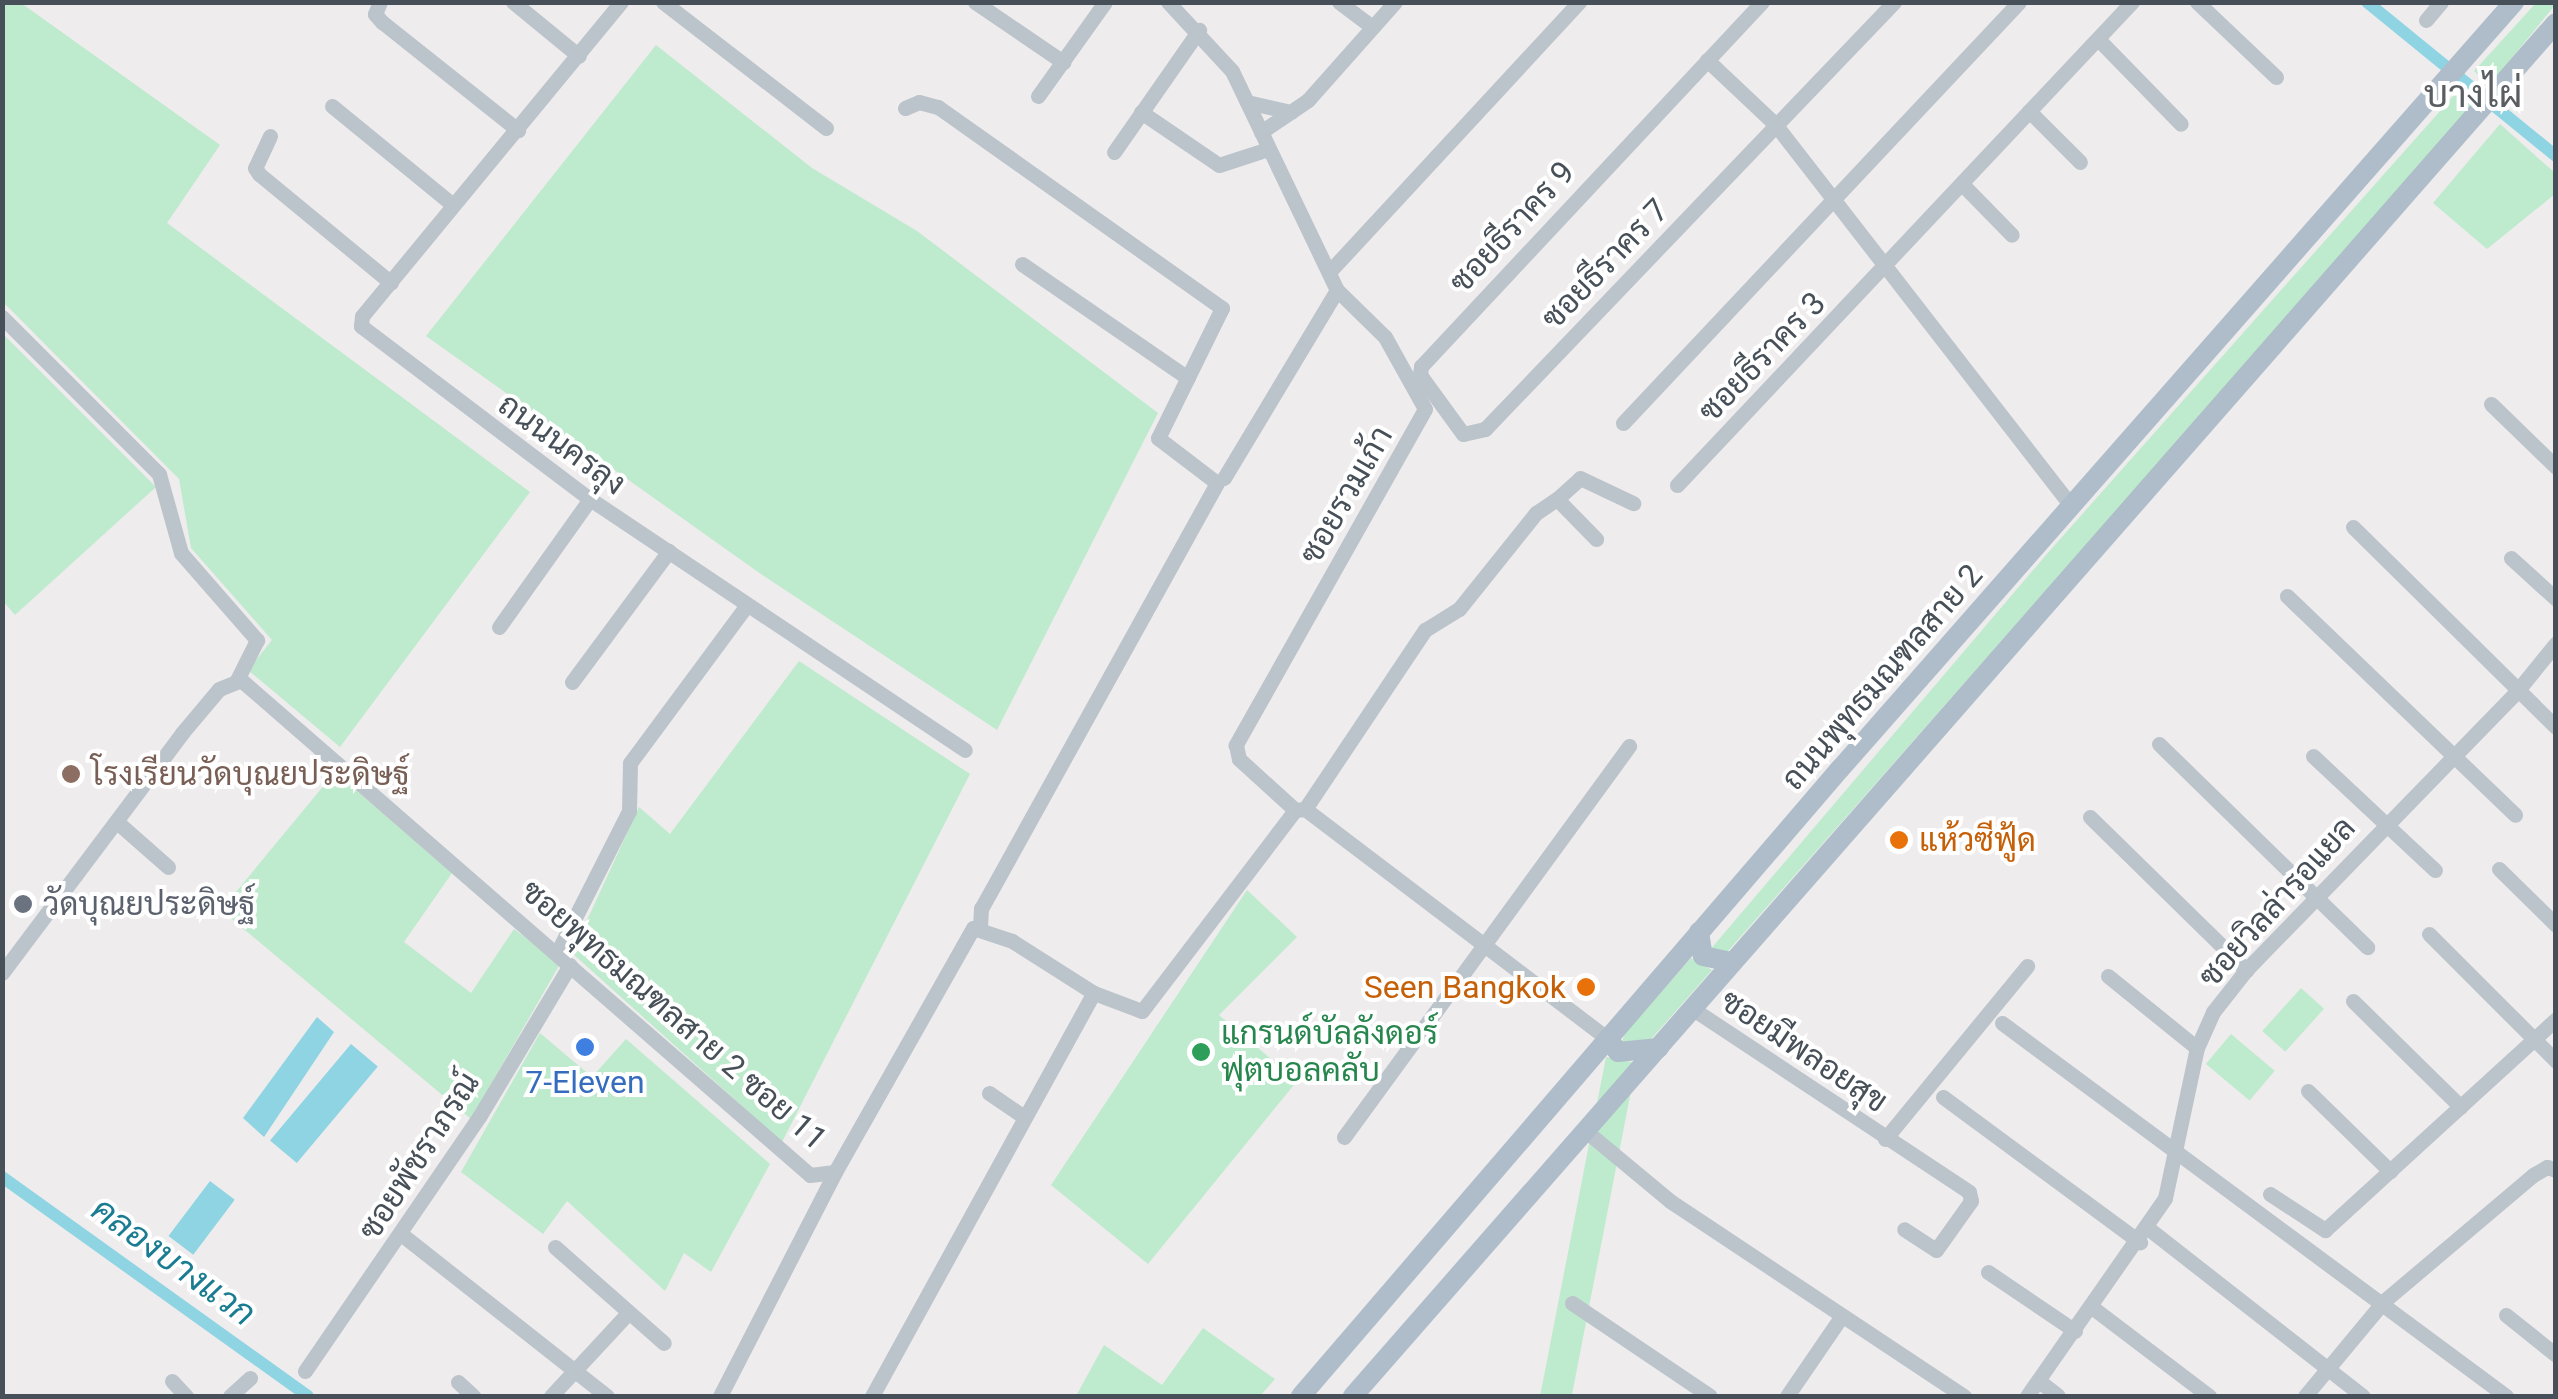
<!DOCTYPE html>
<meta charset="utf-8">
<style>
body{margin:0}
#map{position:relative;width:2558px;height:1399px;overflow:hidden;background:#efeced;font-family:Roboto,Sarabun,sans-serif}
div>[style]{position:absolute}
.green>*{inset:0;background:#beeacd;transform-origin:0 0}
.water>*{inset:0;background:#8fd4e3;transform-origin:0 0}
.canal>*{height:12px;margin:-6px;padding:0 6px;transform-origin:6px;border-radius:6px;background:#8fd4e3}
.minor>*{height:15px;margin:-7.5px;padding:0 7.5px;transform-origin:7.5px;border-radius:7.5px;background:#bcc4cb}
.major>*{height:20px;margin:-10px;padding:0 10px;transform-origin:10px;border-radius:10px;background:#aebdc9}
.dots>*{width:28px;height:28px;translate:-50% -50%;box-sizing:border-box;border:5px solid #fff;border-radius:50%}
span{translate:-50% -50%;white-space:nowrap;text-align:center;line-height:1.15;-webkit-text-stroke:8px #fff;paint-order:stroke}
.street-label{font-size:32px;color:#475058}
.education-label{font-size:32px;color:#785e54}
.left{translate:0 -50%;text-align:left}
.food-label{font-size:32px;color:#c56008}
.right{translate:-100% -50%;text-align:right}
.worship-label{font-size:32px;color:#5b616d}
.leisure-label{font-size:32px;color:#27864d}
.shop-label{font-size:32px;color:#366cbe}
.water-label{font-size:35px;color:#197c91;font-style:italic}
.quarter-label{font-size:38px;color:#5a5d61}
.frame{position:absolute;inset:0;border:5px solid #475058;pointer-events:none}
</style>
<div id="map">
<div class="green">
<i style="clip-path:polygon(2px 3px,21px 3px,220px 145px,167px 223px,530px 492px,340px 747px,248px 670px,272px 640px,191px 548px,179px 479px,3px 302px)"></i>
<i style="clip-path:polygon(2536px 3px,2555px 5px,2490px 85px,2474px 71px)"></i>
<i style="clip-path:polygon(656px 45px,812px 168px,917px 231px,1158px 413px,997px 730px,758px 572px,426px 336px)"></i>
<i style="clip-path:polygon(2456px 93px,2473px 106px,1728px 951px,1721px 957px,1709px 951px,2046px 555px)"></i>
<i style="clip-path:polygon(2500px 124px,2555px 173px,2555px 194px,2487px 249px,2433px 203px)"></i>
<i style="clip-path:polygon(2px 333px,156px 487px,15px 615px,2px 600px)"></i>
<i style="clip-path:polygon(799px 661px,970px 774px,782px 1142px,572px 953px,639px 807px,670px 834px)"></i>
<i style="clip-path:polygon(335px 772px,452px 873px,404px 942px,471px 993px,514px 929px,560px 964px,471px 1119px,221px 910px)"></i>
<i style="clip-path:polygon(1247px 890px,1297px 937px,1219px 1015px,1297px 1081px,1148px 1264px,1051px 1185px)"></i>
<i style="clip-path:polygon(1691px 958px,1712px 970px,1645px 1046px,1622px 1044px,1624px 1034px)"></i>
<i style="left:2301px;top:988px;width:31px;height:58px;rotate:42deg"></i>
<i style="clip-path:polygon(540px 1033px,592px 1077px,626px 1039px,770px 1164px,711px 1272px,684px 1253px,665px 1291px,567px 1201px,543px 1234px,461px 1172px)"></i>
<i style="left:2231px;top:1034px;width:57px;height:39px;rotate:40deg"></i>
<i style="left:1606px;top:1057px;width:31px;height:451px;rotate:11deg"></i>
<i style="clip-path:polygon(1203px 1328px,1275px 1379px,1260px 1396px,1076px 1396px,1104px 1345px,1162px 1385px)"></i>
</div>
<div class="water">
<i style="clip-path:polygon(317px 1017px,334px 1032px,264px 1137px,243px 1118px)"></i>
<i style="left:351px;top:1044px;width:35px;height:126px;rotate:40deg"></i>
<i style="left:210px;top:1181px;width:31px;height:69px;rotate:37deg"></i>
</div>
<div class="canal">
<i style="left:2367px;top:2px;width:244px;rotate:39.2deg"></i>
<i style="left:2px;top:1177px;width:376px;rotate:35.6deg"></i>
</div>
<div class="minor">
<i style="left:380px;top:2px;width:13px;rotate:113deg"></i>
<i style="left:375px;top:14px;width:11px;rotate:49deg"></i>
<i style="left:382px;top:22px;width:174px;rotate:38.5deg"></i>
<i style="left:513px;top:2px;width:85px;rotate:39.3deg"></i>
<i style="left:621px;top:2px;width:407px;rotate:129.5deg"></i>
<i style="left:362px;top:316px;width:10px;rotate:96deg"></i>
<i style="left:361px;top:326px;width:287px;rotate:37.1deg"></i>
<i style="left:590px;top:499px;width:451px;rotate:33.8deg"></i>
<i style="left:663px;top:2px;width:206px;rotate:37.7deg"></i>
<i style="left:975px;top:2px;width:107px;rotate:34.3deg"></i>
<i style="left:1168px;top:2px;width:94px;rotate:47.2deg"></i>
<i style="left:1232px;top:71px;width:243px;rotate:64.4deg"></i>
<i style="left:1337px;top:290px;width:67px;rotate:44.4deg"></i>
<i style="left:1385px;top:337px;width:82px;rotate:60.9deg"></i>
<i style="left:1425px;top:409px;width:386px;rotate:119.4deg"></i>
<i style="left:1236px;top:745px;width:14px;rotate:78deg"></i>
<i style="left:1239px;top:759px;width:76px;rotate:42.3deg"></i>
<i style="left:1339px;top:2px;width:40px;rotate:37deg"></i>
<i style="left:1762px;top:2px;width:499px;rotate:133.1deg"></i>
<i style="left:1421px;top:366px;width:9px;rotate:96deg"></i>
<i style="left:1420px;top:375px;width:73px;rotate:53.9deg"></i>
<i style="left:1463px;top:434px;width:23px;rotate:-13deg"></i>
<i style="left:1485px;top:429px;width:591px;rotate:-46.23deg"></i>
<i style="left:2197px;top:2px;width:109px;rotate:43.5deg"></i>
<i style="left:2426px;top:20px;width:23px;rotate:-50deg"></i>
<i style="left:2099px;top:40px;width:117px;rotate:45.7deg"></i>
<i style="left:1707px;top:60px;width:93px;rotate:43.3deg"></i>
<i style="left:1775px;top:124px;width:482px;rotate:52.2deg"></i>
<i style="left:1038px;top:96px;width:115px;rotate:-54.5deg"></i>
<i style="left:1247px;top:102px;width:45px;rotate:12.8deg"></i>
<i style="left:332px;top:106px;width:156px;rotate:39.3deg"></i>
<i style="left:905px;top:108px;width:15px;rotate:-23deg"></i>
<i style="left:919px;top:102px;width:20px;rotate:15deg"></i>
<i style="left:938px;top:107px;width:348px;rotate:35.3deg"></i>
<i style="left:1222px;top:308px;width:145px;rotate:116.2deg"></i>
<i style="left:1158px;top:438px;width:74px;rotate:37.3deg"></i>
<i style="left:1217px;top:483px;width:486px;rotate:119deg"></i>
<i style="left:981px;top:908px;width:21px;rotate:93deg"></i>
<i style="left:2029px;top:111px;width:72px;rotate:45deg"></i>
<i style="left:1141px;top:112px;width:94px;rotate:34.2deg"></i>
<i style="left:1219px;top:165px;width:52px;rotate:-18.1deg"></i>
<i style="left:1261px;top:132px;width:57px;rotate:-34.2deg"></i>
<i style="left:1308px;top:100px;width:131px;rotate:-48.4deg"></i>
<i style="left:270px;top:136px;width:35px;rotate:115deg"></i>
<i style="left:255px;top:168px;width:7px;rotate:56deg"></i>
<i style="left:259px;top:174px;width:171px;rotate:39.5deg"></i>
<i style="left:1114px;top:152px;width:149px;rotate:-55.1deg"></i>
<i style="left:1962px;top:184px;width:71px;rotate:45.6deg"></i>
<i style="left:1022px;top:264px;width:201px;rotate:34.5deg"></i>
<i style="left:1330px;top:271px;width:367px;rotate:-47.2deg"></i>
<i style="left:2px;top:317px;width:222px;rotate:45deg"></i>
<i style="left:159px;top:474px;width:82px;rotate:74.4deg"></i>
<i style="left:181px;top:553px;width:116px;rotate:48.9deg"></i>
<i style="left:257px;top:640px;width:45px;rotate:116.6deg"></i>
<i style="left:2491px;top:404px;width:91px;rotate:44.1deg"></i>
<i style="left:1623px;top:423px;width:578px;rotate:-46.75deg"></i>
<i style="left:1224px;top:478px;width:219px;rotate:-59deg"></i>
<i style="left:1677px;top:485px;width:664px;rotate:-46.71deg"></i>
<i style="left:1557px;top:499px;width:31px;rotate:-42deg"></i>
<i style="left:1580px;top:478px;width:59px;rotate:25.3deg"></i>
<i style="left:2353px;top:527px;width:285px;rotate:44.6deg"></i>
<i style="left:2511px;top:558px;width:61px;rotate:42.3deg"></i>
<i style="left:2287px;top:596px;width:316px;rotate:43.8deg"></i>
<i style="left:499px;top:627px;width:157px;rotate:-54.6deg"></i>
<i style="left:572px;top:682px;width:163px;rotate:-53.5deg"></i>
<i style="left:2159px;top:744px;width:291px;rotate:44.3deg"></i>
<i style="left:2313px;top:756px;width:167px;rotate:43.1deg"></i>
<i style="left:1305px;top:809px;width:216px;rotate:-56.2deg"></i>
<i style="left:1425px;top:630px;width:40px;rotate:-32deg"></i>
<i style="left:1459px;top:609px;width:123px;rotate:-51.3deg"></i>
<i style="left:1536px;top:513px;width:25px;rotate:-34deg"></i>
<i style="left:1557px;top:499px;width:56px;rotate:45.7deg"></i>
<i style="left:2090px;top:817px;width:219px;rotate:44.4deg"></i>
<i style="left:117px;top:822px;width:68px;rotate:41.4deg"></i>
<i style="left:2499px;top:869px;width:80px;rotate:44.5deg"></i>
<i style="left:2429px;top:934px;width:180px;rotate:45deg"></i>
<i style="left:557px;top:953px;width:159px;rotate:-63.1deg"></i>
<i style="left:629px;top:811px;width:48px;rotate:-88.8deg"></i>
<i style="left:630px;top:763px;width:197px;rotate:-53.5deg"></i>
<i style="left:2px;top:973px;width:300px;rotate:-53.1deg"></i>
<i style="left:182px;top:733px;width:57px;rotate:-49.9deg"></i>
<i style="left:219px;top:689px;width:24px;rotate:-22deg"></i>
<i style="left:241px;top:680px;width:754px;rotate:41.02deg"></i>
<i style="left:810px;top:1175px;width:25px;rotate:-7deg"></i>
<i style="left:835px;top:1172px;width:280px;rotate:-60.5deg"></i>
<i style="left:973px;top:928px;width:41px;rotate:18.4deg"></i>
<i style="left:1012px;top:941px;width:97px;rotate:32.4deg"></i>
<i style="left:1094px;top:993px;width:51px;rotate:20.6deg"></i>
<i style="left:1142px;top:1011px;width:253px;rotate:-52.7deg"></i>
<i style="left:1295px;top:810px;width:10px;rotate:-6deg"></i>
<i style="left:1305px;top:809px;width:380px;rotate:37.2deg"></i>
<i style="left:2108px;top:976px;width:114px;rotate:39deg"></i>
<i style="left:2353px;top:1001px;width:151px;rotate:44.5deg"></i>
<i style="left:1693px;top:1009px;width:331px;rotate:33.5deg"></i>
<i style="left:1969px;top:1192px;width:9px;rotate:77deg"></i>
<i style="left:1971px;top:1201px;width:60px;rotate:125.5deg"></i>
<i style="left:1936px;top:1250px;width:38px;rotate:-147deg"></i>
<i style="left:2002px;top:1023px;width:627px;rotate:36.5deg"></i>
<i style="left:2308px;top:1091px;width:115px;rotate:44.3deg"></i>
<i style="left:989px;top:1093px;width:42px;rotate:34.4deg"></i>
<i style="left:1943px;top:1097px;width:245px;rotate:36.4deg"></i>
<i style="left:1587px;top:1132px;width:108px;rotate:39.7deg"></i>
<i style="left:1670px;top:1201px;width:353px;rotate:33.6deg"></i>
<i style="left:1344px;top:1137px;width:484px;rotate:-53.9deg"></i>
<i style="left:1885px;top:1139px;width:224px;rotate:-50.6deg"></i>
<i style="left:2270px;top:1194px;width:66px;rotate:33.2deg"></i>
<i style="left:2325px;top:1230px;width:313px;rotate:-42.4deg"></i>
<i style="left:2149px;top:1229px;width:271px;rotate:38deg"></i>
<i style="left:401px;top:1234px;width:262px;rotate:38.2deg"></i>
<i style="left:555px;top:1247px;width:145px;rotate:41.4deg"></i>
<i style="left:1988px;top:1272px;width:105px;rotate:34.1deg"></i>
<i style="left:1572px;top:1303px;width:166px;rotate:34deg"></i>
<i style="left:2093px;top:1308px;width:146px;rotate:37.2deg"></i>
<i style="left:2506px;top:1315px;width:64px;rotate:38.7deg"></i>
<i style="left:305px;top:1371px;width:308px;rotate:-55.6deg"></i>
<i style="left:479px;top:1117px;width:177px;rotate:-59.1deg"></i>
<i style="left:172px;top:1381px;width:21px;rotate:47deg"></i>
<i style="left:2039px;top:1381px;width:24px;rotate:38deg"></i>
<i style="left:458px;top:1382px;width:21px;rotate:43deg"></i>
<i style="left:230px;top:1396px;width:27px;rotate:-42deg"></i>
<i style="left:551px;top:1396px;width:113px;rotate:-47.1deg"></i>
<i style="left:720px;top:1396px;width:252px;rotate:-62.8deg"></i>
<i style="left:872px;top:1396px;width:460px;rotate:-61.2deg"></i>
<i style="left:1787px;top:1396px;width:96px;rotate:-55.6deg"></i>
<i style="left:2027px;top:1396px;width:241px;rotate:-55.1deg"></i>
<i style="left:2165px;top:1198px;width:153px;rotate:-78deg"></i>
<i style="left:2197px;top:1048px;width:39px;rotate:-66deg"></i>
<i style="left:2213px;top:1012px;width:53px;rotate:-51.8deg"></i>
<i style="left:2246px;top:970px;width:390px;rotate:-45.8deg"></i>
<i style="left:2518px;top:690px;width:60px;rotate:-51deg"></i>
<i style="left:2305px;top:1396px;width:124px;rotate:-50.3deg"></i>
<i style="left:2384px;top:1301px;width:195px;rotate:-40.2deg"></i>
<i style="left:2533px;top:1175px;width:16px;rotate:-30deg"></i>
<i style="left:2547px;top:1167px;width:9px;rotate:18deg"></i>
</div>
<div class="major">
<i style="left:1699px;top:932px;width:24px;rotate:81deg"></i>
<i style="left:1703px;top:956px;width:30px;rotate:12deg"></i>
<i style="left:1608px;top:1039px;width:16px;rotate:52deg"></i>
<i style="left:1618px;top:1052px;width:41px;rotate:-5.6deg"></i>
<i style="left:1301px;top:1396px;width:827px;rotate:-49.32deg"></i>
<i style="left:1840px;top:769px;width:1021px;rotate:-48.69deg"></i>
<i style="left:1353px;top:1396px;width:1825px;rotate:-48.78deg"></i>
</div>
<div class="dots">
<i style="left:71px;top:774px;background:#8d6e63"></i>
<i style="left:1899px;top:840px;background:#e8710a"></i>
<i style="left:23px;top:904px;background:#6b7280"></i>
<i style="left:1586px;top:987px;background:#e8710a"></i>
<i style="left:585px;top:1047px;background:#3f7fe0"></i>
<i style="left:1201px;top:1052px;background:#2e9e5b"></i>
</div>
<div class="street-label">
<span style="left:1512px;top:227px;rotate:-47deg">ซอยธีราคร 9</span>
<span style="left:1605px;top:264px;rotate:-46deg">ซอยธีราคร 7</span>
<span style="left:1762px;top:357px;rotate:-46deg">ซอยธีราคร 3</span>
<span style="left:562px;top:444px;rotate:36deg">ถนนนครลุง</span>
<span style="left:1346px;top:495px;rotate:-60deg">ซอยรวมเก้า</span>
<span style="left:1882px;top:677px;rotate:-49deg">ถนนพุทธมณฑลสาย 2</span>
<span style="left:2277px;top:902px;rotate:-48deg">ซอยวิลล่ารอแยล</span>
<span style="left:674px;top:1015px;rotate:41deg">ซอยพุทธมณฑลสาย 2 ซอย 11</span>
<span style="left:1804px;top:1051px;rotate:34deg">ซอยมีพลอยสุข</span>
<span style="left:419px;top:1156px;rotate:-57deg">ซอยพัชราภรณ์</span>
</div>
<div class="education-label">
<span class="left" style="left:91px;top:774px">โรงเรียนวัดบุณยประดิษฐ์</span>
</div>
<div class="food-label">
<span class="left" style="left:1919px;top:840px">แห้วซีฟู้ด</span>
<span class="right" style="left:1566px;top:987px">Seen Bangkok</span>
</div>
<div class="worship-label">
<span class="left" style="left:43px;top:904px">วัดบุณยประดิษฐ์</span>
</div>
<div class="leisure-label">
<span class="left" style="left:1221px;top:1052px">แกรนด์บัลลังดอร์<br>ฟุตบอลคลับ</span>
</div>
<div class="shop-label">
<span style="left:585px;top:1082px">7-Eleven</span>
</div>
<div class="water-label">
<span style="left:173px;top:1262px;rotate:36deg">คลองบางแวก</span>
</div>
<div class="quarter-label">
<span style="left:2473px;top:95px">บางไผ่</span>
</div>
<div class="frame"></div>
</div>
